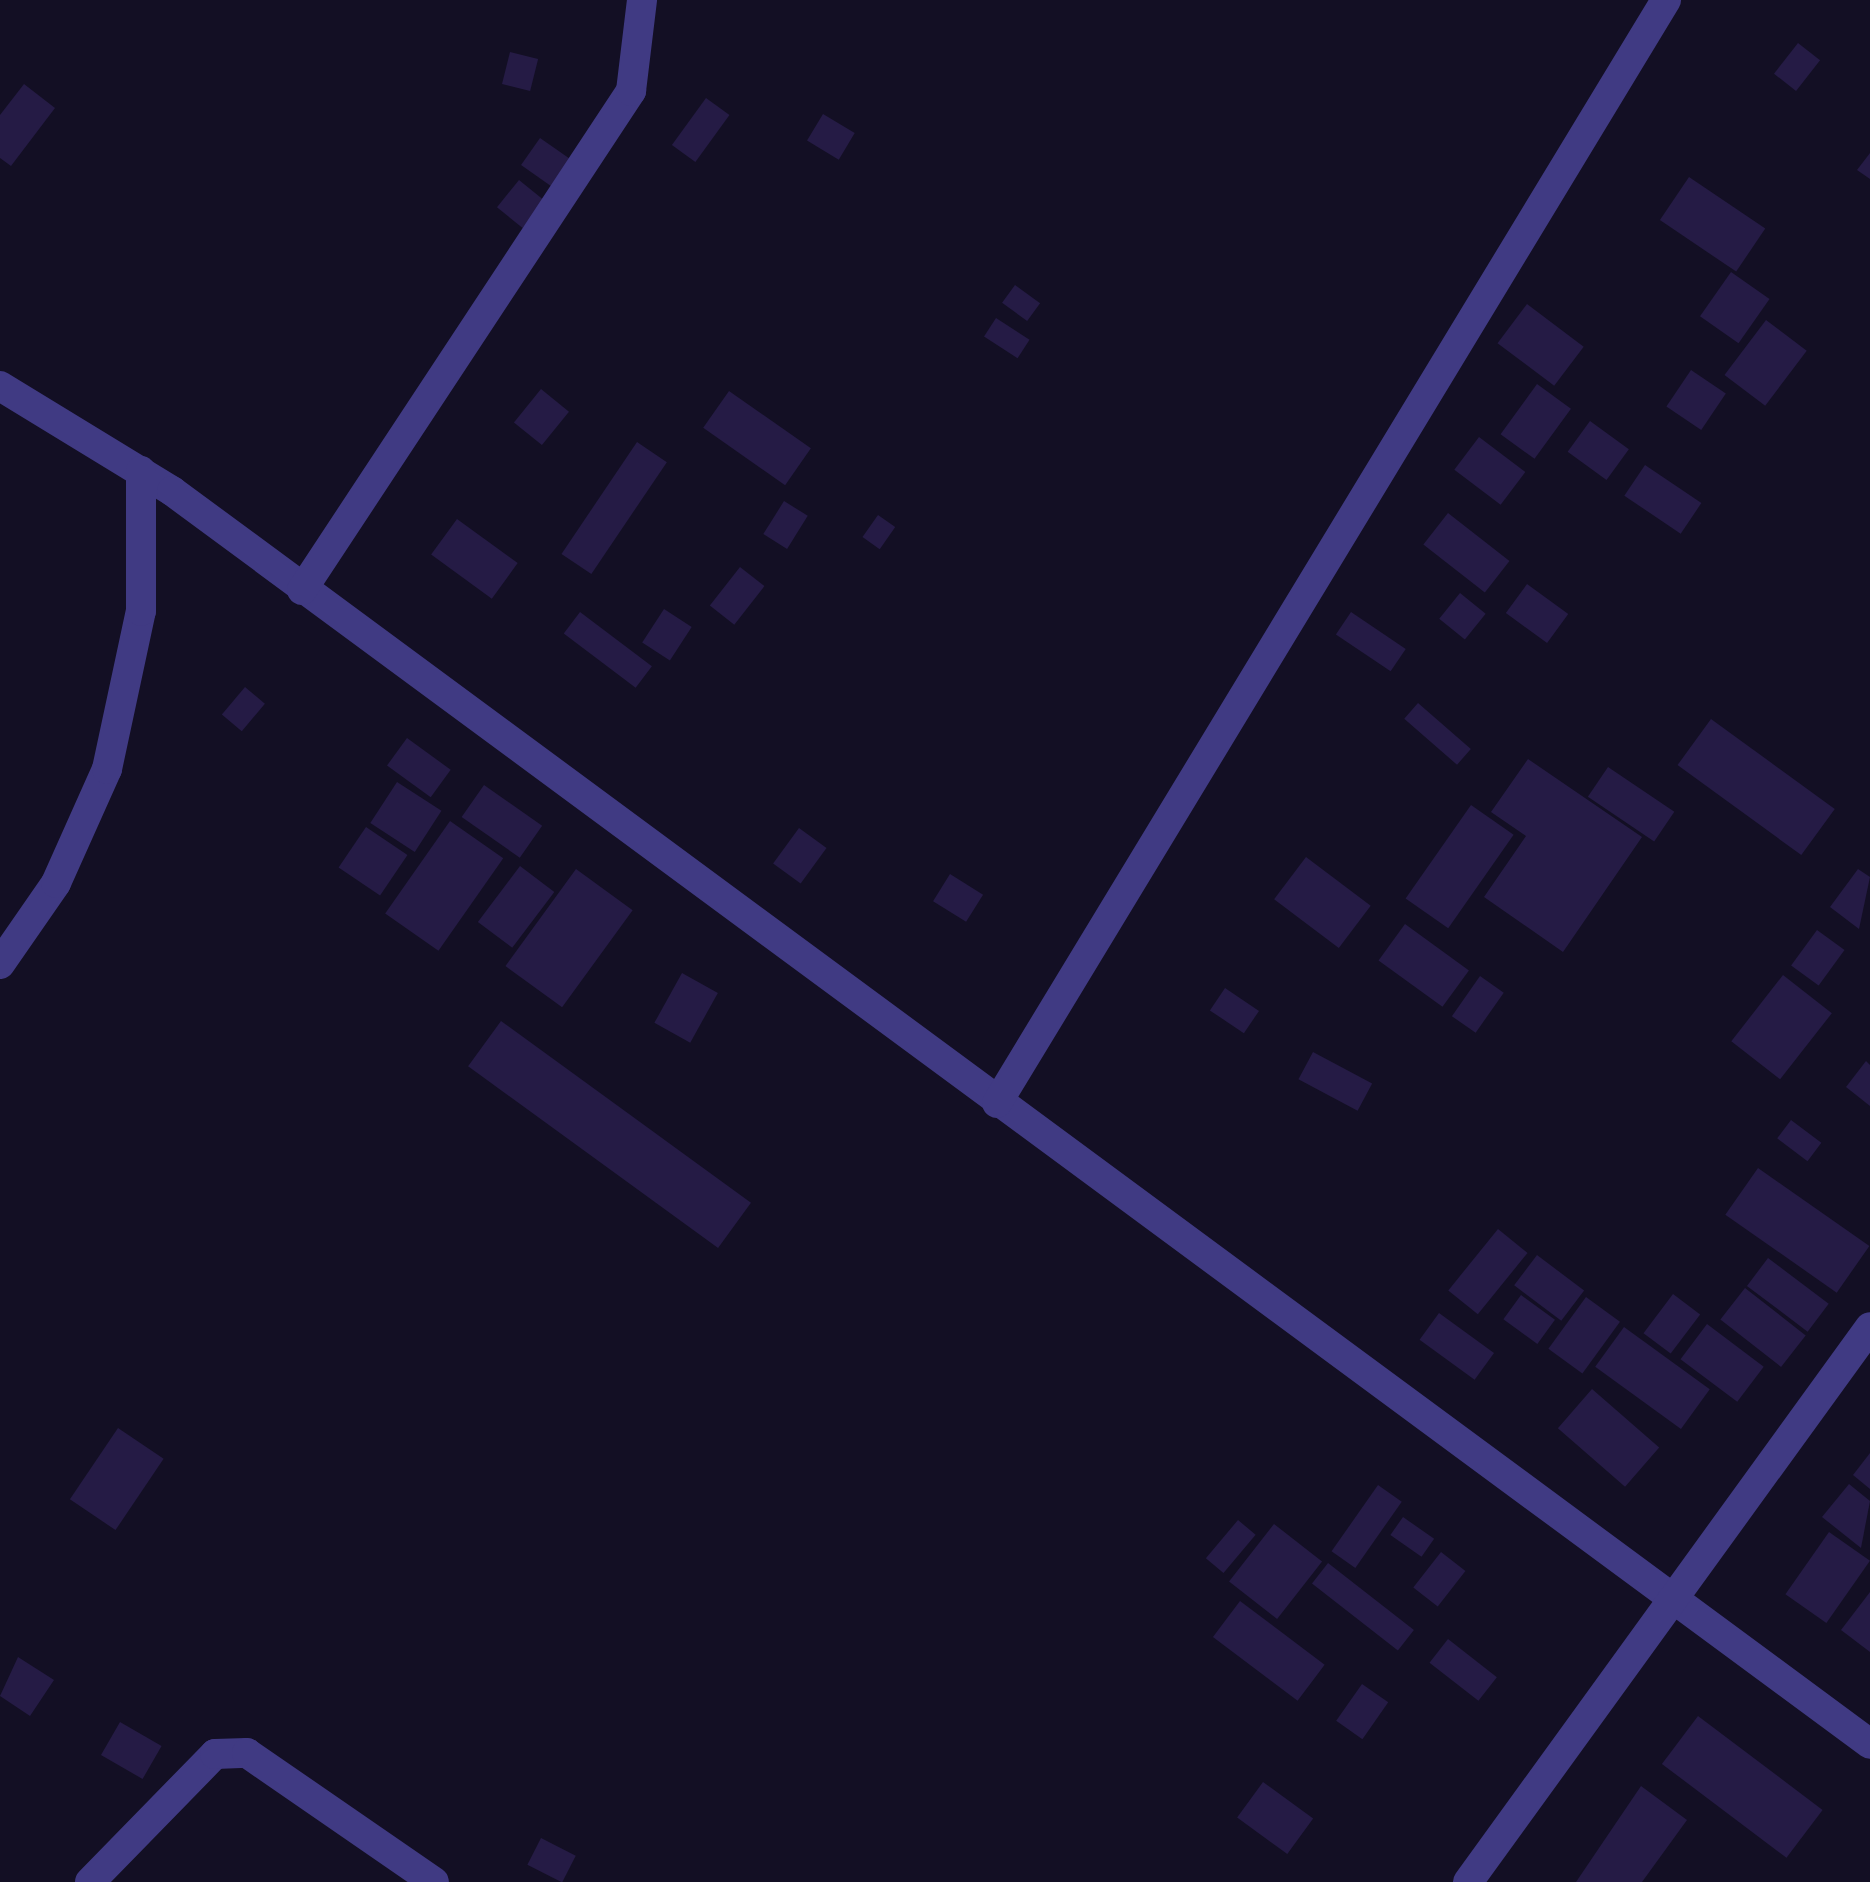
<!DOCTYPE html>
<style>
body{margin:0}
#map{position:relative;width:1870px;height:1882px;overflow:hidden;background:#130f24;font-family:"Source Sans 3",sans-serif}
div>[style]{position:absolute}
.building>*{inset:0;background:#251b45;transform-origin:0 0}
.street>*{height:30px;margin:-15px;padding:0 15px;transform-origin:15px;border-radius:15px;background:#403a83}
span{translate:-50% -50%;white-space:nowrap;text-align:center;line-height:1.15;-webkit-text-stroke:9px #130f24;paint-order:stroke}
</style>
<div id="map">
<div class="building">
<i style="left:1798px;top:43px;width:28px;height:39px;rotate:38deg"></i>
<i style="left:510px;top:52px;width:29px;height:33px;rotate:14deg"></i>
<i style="clip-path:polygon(24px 84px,55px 108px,11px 166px,0 158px,0 115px)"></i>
<i style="left:706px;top:98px;width:29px;height:58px;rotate:36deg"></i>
<i style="left:823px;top:114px;width:37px;height:31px;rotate:31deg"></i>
<i style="left:540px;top:138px;width:39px;height:33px;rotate:35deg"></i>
<i style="clip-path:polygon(1870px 153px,1870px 179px,1857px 170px)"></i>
<i style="left:1689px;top:177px;width:92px;height:52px;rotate:34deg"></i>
<i style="left:519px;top:180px;width:33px;height:35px;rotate:39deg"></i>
<i style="left:1731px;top:272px;width:47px;height:54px;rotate:35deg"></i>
<i style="left:1015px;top:285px;width:31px;height:22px;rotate:36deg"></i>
<i style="left:1527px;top:304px;width:71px;height:49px;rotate:37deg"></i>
<i style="left:996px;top:318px;width:40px;height:22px;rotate:33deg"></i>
<i style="left:1766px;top:320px;width:51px;height:69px;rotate:37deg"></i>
<i style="left:1691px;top:370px;width:42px;height:44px;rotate:34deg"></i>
<i style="left:1537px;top:384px;width:42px;height:62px;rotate:36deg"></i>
<i style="left:541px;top:389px;width:36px;height:43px;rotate:39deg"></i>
<i style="left:729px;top:391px;width:100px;height:45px;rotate:35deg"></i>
<i style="left:1590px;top:421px;width:48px;height:38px;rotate:36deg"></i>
<i style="left:1479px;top:437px;width:58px;height:41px;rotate:37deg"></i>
<i style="left:637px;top:442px;width:36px;height:135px;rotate:34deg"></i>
<i style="left:1645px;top:465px;width:68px;height:37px;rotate:34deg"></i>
<i style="left:784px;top:501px;width:28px;height:39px;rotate:32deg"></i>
<i style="left:1448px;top:513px;width:78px;height:40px;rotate:38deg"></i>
<i style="left:878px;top:515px;width:21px;height:27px;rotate:35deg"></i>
<i style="left:457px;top:519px;width:75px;height:44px;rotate:36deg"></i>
<i style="left:740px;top:567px;width:31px;height:49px;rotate:38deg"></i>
<i style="left:1527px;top:584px;width:51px;height:36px;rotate:36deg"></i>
<i style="left:1460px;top:593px;width:33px;height:33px;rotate:39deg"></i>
<i style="left:664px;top:609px;width:33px;height:40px;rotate:33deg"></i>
<i style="left:580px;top:612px;width:90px;height:27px;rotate:37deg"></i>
<i style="left:1351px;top:612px;width:66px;height:27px;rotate:34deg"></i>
<i style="left:245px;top:687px;width:26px;height:36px;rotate:40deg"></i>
<i style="left:1418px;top:703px;width:70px;height:21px;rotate:41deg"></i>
<i style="left:1711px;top:719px;width:153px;height:57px;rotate:36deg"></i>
<i style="left:407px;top:738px;width:54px;height:34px;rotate:36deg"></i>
<i style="clip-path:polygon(1528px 759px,1642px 837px,1563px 952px,1484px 897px,1526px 836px,1491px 812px)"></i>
<i style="left:1608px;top:767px;width:80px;height:36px;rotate:34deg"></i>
<i style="left:397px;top:782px;width:53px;height:49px;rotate:33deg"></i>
<i style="left:484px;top:785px;width:71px;height:39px;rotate:35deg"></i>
<i style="left:1471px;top:805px;width:52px;height:114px;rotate:35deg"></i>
<i style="left:450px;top:821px;width:65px;height:113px;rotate:35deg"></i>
<i style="left:366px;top:827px;width:50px;height:49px;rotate:34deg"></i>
<i style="left:799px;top:828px;width:34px;height:44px;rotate:36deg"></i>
<i style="left:1306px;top:857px;width:81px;height:53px;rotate:37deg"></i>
<i style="left:520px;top:866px;width:43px;height:70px;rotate:37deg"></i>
<i style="left:576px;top:869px;width:70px;height:120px;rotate:36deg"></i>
<i style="clip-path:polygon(1858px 869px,1870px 877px,1859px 929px,1830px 907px)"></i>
<i style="left:950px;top:874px;width:39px;height:32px;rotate:32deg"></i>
<i style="left:1405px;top:924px;width:79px;height:45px;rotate:36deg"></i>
<i style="left:1817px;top:930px;width:34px;height:44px;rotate:36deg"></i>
<i style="left:682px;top:973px;width:41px;height:57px;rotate:29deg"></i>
<i style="left:1783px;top:975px;width:62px;height:84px;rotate:38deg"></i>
<i style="left:1480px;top:976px;width:29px;height:49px;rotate:35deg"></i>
<i style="left:1225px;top:988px;width:41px;height:27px;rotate:34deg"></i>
<i style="left:501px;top:1021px;width:309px;height:56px;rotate:36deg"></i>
<i style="left:1313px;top:1052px;width:67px;height:31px;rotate:28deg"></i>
<i style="clip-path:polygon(1866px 1061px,1870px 1065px,1870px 1106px,1846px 1087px)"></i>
<i style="left:1791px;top:1120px;width:38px;height:23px;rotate:37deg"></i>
<i style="left:1758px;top:1168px;width:136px;height:57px;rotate:35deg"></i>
<i style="left:1498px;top:1229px;width:38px;height:79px;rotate:39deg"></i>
<i style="left:1537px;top:1255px;width:59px;height:38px;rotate:37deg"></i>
<i style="left:1768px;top:1258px;width:76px;height:35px;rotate:37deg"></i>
<i style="left:1745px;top:1288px;width:77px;height:40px;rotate:38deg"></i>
<i style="left:1673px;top:1294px;width:34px;height:49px;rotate:37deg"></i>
<i style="left:1521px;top:1295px;width:42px;height:30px;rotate:36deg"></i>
<i style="left:1586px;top:1297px;width:42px;height:64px;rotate:36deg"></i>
<i style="left:1439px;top:1313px;width:68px;height:33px;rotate:36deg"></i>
<i style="left:1707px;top:1324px;width:71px;height:44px;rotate:37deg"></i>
<i style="left:1624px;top:1327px;width:106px;height:49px;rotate:36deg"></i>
<i style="left:1592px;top:1389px;width:89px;height:52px;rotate:41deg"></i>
<i style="left:118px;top:1428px;width:55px;height:86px;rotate:34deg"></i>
<i style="clip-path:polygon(1870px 1453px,1870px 1489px,1853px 1475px)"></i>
<i style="clip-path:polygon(1849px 1484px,1870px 1501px,1861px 1548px,1822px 1517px)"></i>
<i style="left:1378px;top:1485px;width:29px;height:81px;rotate:35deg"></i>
<i style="left:1403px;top:1517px;width:38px;height:22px;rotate:35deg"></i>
<i style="left:1238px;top:1520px;width:23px;height:50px;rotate:40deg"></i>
<i style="left:1274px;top:1524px;width:61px;height:73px;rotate:38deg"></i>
<i style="left:1829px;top:1532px;width:50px;height:76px;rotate:35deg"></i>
<i style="left:1441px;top:1552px;width:31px;height:45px;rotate:38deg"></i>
<i style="left:1328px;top:1563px;width:109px;height:26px;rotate:38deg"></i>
<i style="clip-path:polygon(1870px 1592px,1870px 1652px,1841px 1630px)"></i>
<i style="left:1240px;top:1601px;width:106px;height:45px;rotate:37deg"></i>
<i style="left:1448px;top:1639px;width:62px;height:30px;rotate:38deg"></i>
<i style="clip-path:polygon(18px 1657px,54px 1680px,30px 1716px,0 1696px)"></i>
<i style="left:1362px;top:1684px;width:32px;height:45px;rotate:35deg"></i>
<i style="left:1698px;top:1716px;width:156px;height:60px;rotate:37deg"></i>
<i style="left:120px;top:1722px;width:48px;height:38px;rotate:30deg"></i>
<i style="left:1263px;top:1782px;width:62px;height:44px;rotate:36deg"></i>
<i style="clip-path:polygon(1641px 1786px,1687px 1820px,1642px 1882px,1576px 1882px)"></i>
<i style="left:541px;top:1838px;width:39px;height:30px;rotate:27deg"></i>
</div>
<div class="street">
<i style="left:0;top:386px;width:202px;rotate:31.4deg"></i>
<i style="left:172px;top:491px;width:2110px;rotate:36.42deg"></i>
<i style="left:302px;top:590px;width:598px;rotate:-56.6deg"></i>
<i style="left:631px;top:91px;width:92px;rotate:-83.1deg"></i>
<i style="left:0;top:964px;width:98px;rotate:-55.3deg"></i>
<i style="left:56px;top:883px;width:125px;rotate:-65.9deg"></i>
<i style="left:107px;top:769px;width:162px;rotate:-77.9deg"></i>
<i style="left:141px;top:611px;width:140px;rotate:-90deg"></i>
<i style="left:997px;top:1103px;width:1290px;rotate:-58.76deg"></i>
<i style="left:90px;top:1882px;width:179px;rotate:-45.7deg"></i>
<i style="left:215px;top:1754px;width:32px;rotate:-2deg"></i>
<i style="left:247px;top:1753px;width:227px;rotate:34.6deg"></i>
<i style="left:1468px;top:1882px;width:685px;rotate:-54.08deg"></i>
</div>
</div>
